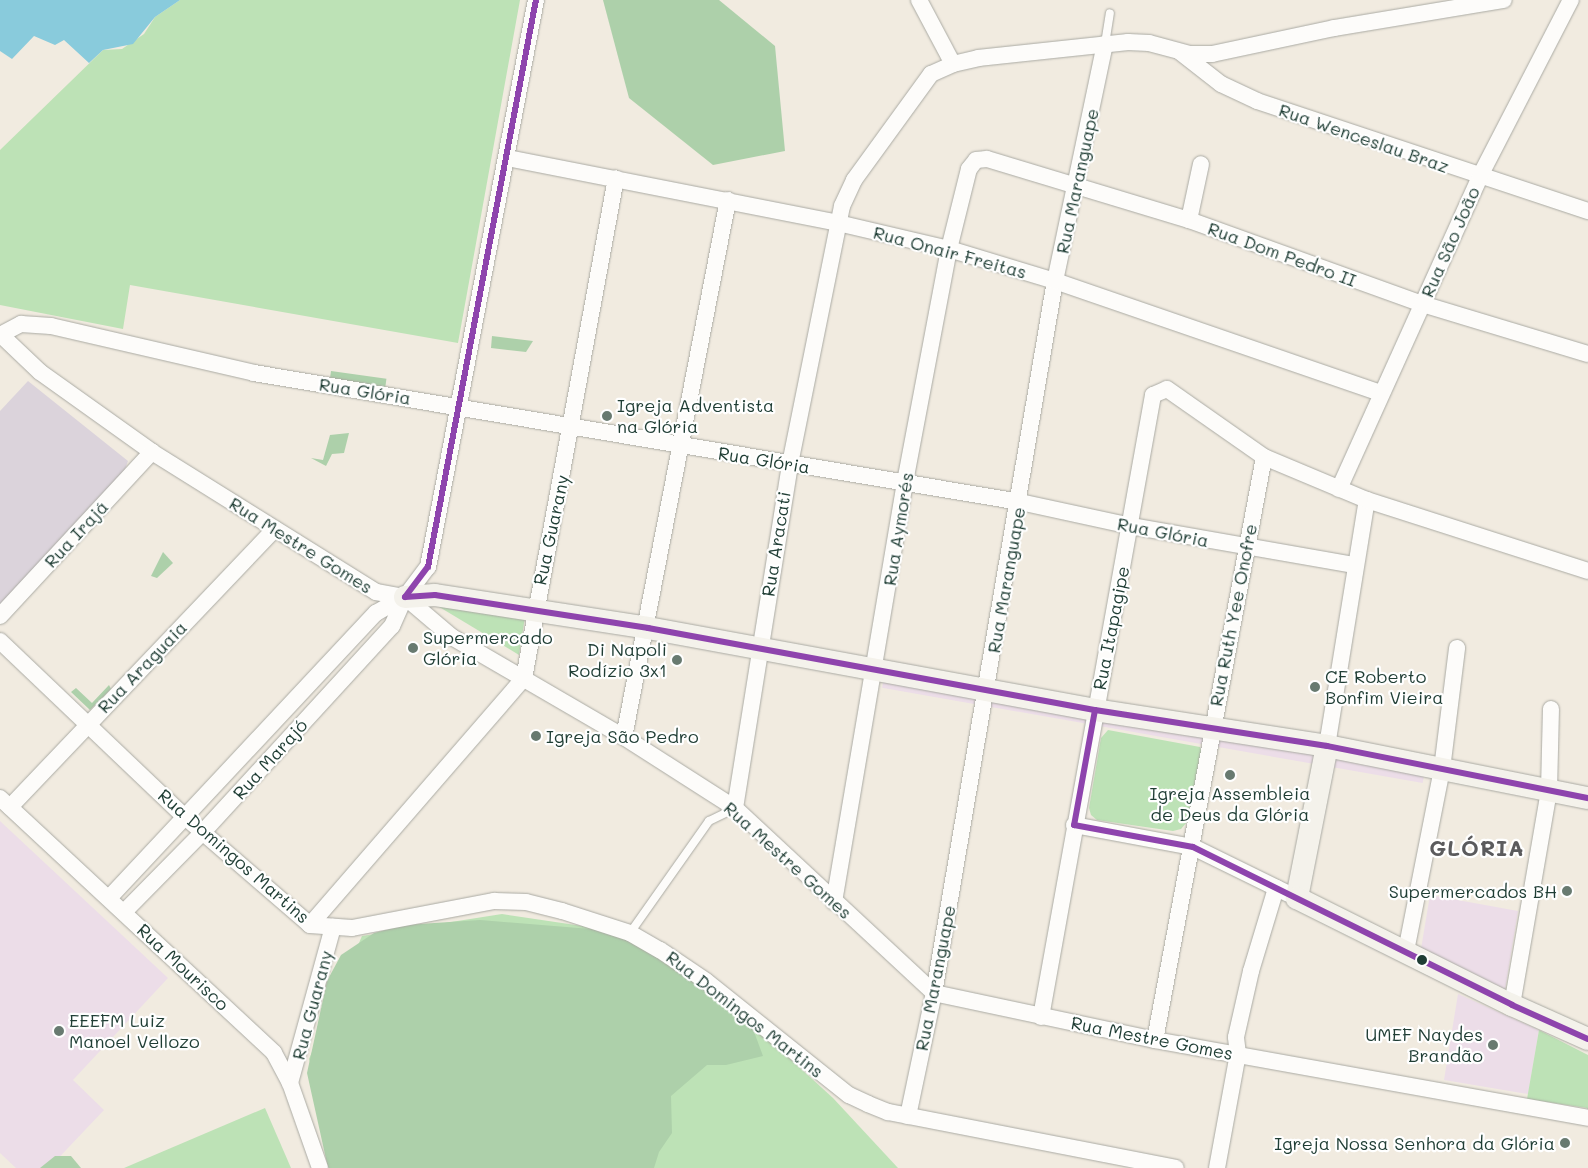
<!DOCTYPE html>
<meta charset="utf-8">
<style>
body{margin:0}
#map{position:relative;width:1588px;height:1168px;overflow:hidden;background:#f1ebe0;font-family:Mali,sans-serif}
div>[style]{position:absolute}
.built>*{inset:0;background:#ecdde8;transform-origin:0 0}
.industrial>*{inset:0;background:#dbd3db}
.green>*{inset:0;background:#bde2b6}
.forest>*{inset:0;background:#add0aa;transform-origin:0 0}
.water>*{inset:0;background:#89cbdc}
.roads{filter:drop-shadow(0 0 1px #aaaaa3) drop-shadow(0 0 1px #aaaaa3)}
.lane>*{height:8px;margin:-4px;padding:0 4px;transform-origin:4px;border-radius:4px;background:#fdfcfa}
.street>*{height:16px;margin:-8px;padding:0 8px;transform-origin:8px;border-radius:8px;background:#fdfcfa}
.secondary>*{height:22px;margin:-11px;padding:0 11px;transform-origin:11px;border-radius:11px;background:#f4f2eb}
.bus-1>*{height:6px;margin:-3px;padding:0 3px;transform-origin:3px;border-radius:3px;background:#8e44ad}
.dots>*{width:14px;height:14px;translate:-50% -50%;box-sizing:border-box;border:2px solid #fff;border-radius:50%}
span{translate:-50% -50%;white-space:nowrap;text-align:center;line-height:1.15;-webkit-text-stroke:4.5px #fff;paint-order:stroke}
.street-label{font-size:18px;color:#1f3d34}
.poi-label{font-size:18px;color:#1f3d34}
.left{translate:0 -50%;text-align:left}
.right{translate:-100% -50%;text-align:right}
.district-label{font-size:22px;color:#5b5b5d;font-weight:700;letter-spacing:1px}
</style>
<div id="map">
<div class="built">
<i style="left:885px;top:671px;width:549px;height:17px;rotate:10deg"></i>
<i style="clip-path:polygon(0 821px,168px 978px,73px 1080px,104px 1110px,49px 1168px,16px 1168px,0 1153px)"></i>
<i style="clip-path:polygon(1430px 895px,1518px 911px,1505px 990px,1421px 949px)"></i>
<i style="clip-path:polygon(1458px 994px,1539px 1030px,1528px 1094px,1444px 1080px)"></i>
</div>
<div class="industrial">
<i style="clip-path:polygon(28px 381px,128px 461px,120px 483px,0 610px,0 411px)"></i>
</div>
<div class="green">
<i style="clip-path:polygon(180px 0,520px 0,458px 343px,130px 285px,123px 329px,0 305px,0 150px,103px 50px,122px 49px,144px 34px,155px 17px)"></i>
<i style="clip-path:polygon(436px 605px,525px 617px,519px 655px)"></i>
<i style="clip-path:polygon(1108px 730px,1200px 747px,1202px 754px,1187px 822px,1181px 829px,1173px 831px,1097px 820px,1091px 815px,1089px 808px,1101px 738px)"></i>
<i style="clip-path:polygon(502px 914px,589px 927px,720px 995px,833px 1098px,898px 1168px,341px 1168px,309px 1059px,362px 936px)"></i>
<i style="clip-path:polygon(1539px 1030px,1588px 1055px,1588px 1112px,1587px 1108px,1527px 1099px)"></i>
<i style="clip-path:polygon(265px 1108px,291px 1168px,124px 1168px)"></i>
</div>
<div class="forest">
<i style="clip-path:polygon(603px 0,719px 0,775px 46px,785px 151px,713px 165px,629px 98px)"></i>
<i style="clip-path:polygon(492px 336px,533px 341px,526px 352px,491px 348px)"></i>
<i style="left:331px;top:371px;width:56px;height:12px;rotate:8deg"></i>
<i style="clip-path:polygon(349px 433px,344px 453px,332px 454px,326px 466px,311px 458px,323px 460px,330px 435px)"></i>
<i style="clip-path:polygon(163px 552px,173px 563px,157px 578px,151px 576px)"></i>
<i style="clip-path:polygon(109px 685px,111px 689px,90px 710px,71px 692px,76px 688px,92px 703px)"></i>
<i style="clip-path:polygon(480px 920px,603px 930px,671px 957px,753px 1029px,763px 1056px,726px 1065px,707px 1065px,671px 1096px,672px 1133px,659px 1152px,654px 1168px,328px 1168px,307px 1073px,327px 981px,341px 955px,374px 933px,404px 925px)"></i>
<i style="clip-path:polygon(55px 1156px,71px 1156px,81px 1168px,40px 1168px)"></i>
</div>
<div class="water">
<i style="clip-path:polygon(0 0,180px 0,155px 17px,133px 44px,103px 50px,89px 63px,64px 40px,55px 45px,34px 36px,12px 59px,0 51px)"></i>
</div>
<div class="roads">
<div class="lane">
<i style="left:1105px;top:44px;width:31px;rotate:-81deg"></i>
<i style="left:630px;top:933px;width:137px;rotate:-54.8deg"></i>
<i style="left:709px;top:821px;width:28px;rotate:-26deg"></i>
</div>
<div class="street">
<i style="left:919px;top:0;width:72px;rotate:62deg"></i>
<i style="left:1180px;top:52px;width:52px;rotate:38deg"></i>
<i style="left:1221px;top:84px;width:40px;rotate:25deg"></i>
<i style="left:1257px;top:101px;width:349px;rotate:18.4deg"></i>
<i style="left:507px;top:158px;width:337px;rotate:11.1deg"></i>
<i style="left:838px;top:223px;width:114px;rotate:13.2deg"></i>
<i style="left:949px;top:249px;width:111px;rotate:16.8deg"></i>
<i style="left:1055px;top:281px;width:345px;rotate:19deg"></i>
<i style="left:1189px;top:220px;width:57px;rotate:-77.9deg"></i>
<i style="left:0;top:334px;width:55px;rotate:43.5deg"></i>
<i style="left:40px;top:372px;width:138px;rotate:35.5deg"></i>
<i style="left:152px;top:452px;width:264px;rotate:32deg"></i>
<i style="left:376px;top:592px;width:29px;rotate:10deg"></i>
<i style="left:405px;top:597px;width:62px;rotate:40.4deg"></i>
<i style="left:452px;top:637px;width:199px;rotate:30.2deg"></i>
<i style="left:624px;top:737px;width:132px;rotate:32.6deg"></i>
<i style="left:735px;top:808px;width:272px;rotate:42.9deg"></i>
<i style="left:934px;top:993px;width:226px;rotate:12deg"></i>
<i style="left:1155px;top:1040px;width:440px;rotate:10.2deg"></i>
<i style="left:0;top:335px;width:24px;rotate:-28deg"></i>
<i style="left:21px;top:324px;width:30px;rotate:4deg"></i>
<i style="left:51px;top:326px;width:208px;rotate:13deg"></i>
<i style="left:254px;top:373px;width:777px;rotate:9.56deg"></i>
<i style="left:1020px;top:502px;width:114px;rotate:12.2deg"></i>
<i style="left:1131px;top:526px;width:227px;rotate:9.9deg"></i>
<i style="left:1339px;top:489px;width:343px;rotate:-65.7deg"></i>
<i style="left:1480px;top:176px;width:198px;rotate:-62.7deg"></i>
<i style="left:0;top:616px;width:224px;rotate:-47.2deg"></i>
<i style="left:0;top:641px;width:255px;rotate:43.6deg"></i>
<i style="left:185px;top:817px;width:165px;rotate:40.8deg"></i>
<i style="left:310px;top:925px;width:42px;rotate:4.1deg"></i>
<i style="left:352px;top:928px;width:145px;rotate:-10.8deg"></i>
<i style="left:494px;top:901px;width:32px;rotate:2deg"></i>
<i style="left:526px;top:902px;width:37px;rotate:14deg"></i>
<i style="left:562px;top:911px;width:71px;rotate:17.9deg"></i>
<i style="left:630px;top:933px;width:34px;rotate:30deg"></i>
<i style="left:660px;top:950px;width:55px;rotate:34deg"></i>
<i style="left:706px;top:981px;width:183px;rotate:38.6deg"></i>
<i style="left:849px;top:1095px;width:21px;rotate:25deg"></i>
<i style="left:868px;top:1104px;width:22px;rotate:22deg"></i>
<i style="left:888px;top:1112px;width:293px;rotate:11deg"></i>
<i style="left:624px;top:737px;width:547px;rotate:-79.04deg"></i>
<i style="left:1327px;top:746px;width:249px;rotate:-80.8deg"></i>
<i style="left:0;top:798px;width:374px;rotate:42.9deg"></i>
<i style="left:274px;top:1053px;width:34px;rotate:62deg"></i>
<i style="left:290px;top:1083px;width:90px;rotate:70.6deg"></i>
<i style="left:10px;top:807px;width:384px;rotate:-46.4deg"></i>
<i style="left:735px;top:808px;width:348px;rotate:-80.9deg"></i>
<i style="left:790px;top:464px;width:263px;rotate:-78.6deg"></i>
<i style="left:842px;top:206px;width:29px;rotate:-65deg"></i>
<i style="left:854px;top:180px;width:131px;rotate:-54deg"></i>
<i style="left:931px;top:74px;width:24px;rotate:-24deg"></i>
<i style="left:953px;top:64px;width:26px;rotate:-13deg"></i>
<i style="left:978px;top:58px;width:151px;rotate:-6.1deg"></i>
<i style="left:1128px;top:42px;width:21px;rotate:3deg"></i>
<i style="left:1149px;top:43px;width:42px;rotate:15deg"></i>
<i style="left:1190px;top:54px;width:22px"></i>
<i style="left:1212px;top:54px;width:125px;rotate:-12deg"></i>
<i style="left:1334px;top:28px;width:172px;rotate:-9.4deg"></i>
<i style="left:1074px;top:825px;width:121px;rotate:10.5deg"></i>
<i style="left:1193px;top:847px;width:105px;rotate:26.1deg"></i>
<i style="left:109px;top:898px;width:391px;rotate:-46.9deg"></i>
<i style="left:376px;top:613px;width:30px;rotate:-30deg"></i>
<i style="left:834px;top:902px;width:426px;rotate:-80.4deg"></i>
<i style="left:905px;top:482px;width:237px;rotate:-79.3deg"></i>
<i style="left:949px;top:249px;width:82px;rotate:-76deg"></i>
<i style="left:969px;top:169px;width:11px;rotate:-52deg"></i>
<i style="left:976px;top:160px;width:11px;rotate:-5deg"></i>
<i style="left:987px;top:159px;width:211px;rotate:16.8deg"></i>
<i style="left:1189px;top:220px;width:248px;rotate:19.8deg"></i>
<i style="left:1422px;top:304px;width:173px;rotate:16.8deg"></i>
<i style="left:124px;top:912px;width:112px;rotate:-45.4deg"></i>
<i style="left:203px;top:832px;width:280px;rotate:-47.5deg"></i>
<i style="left:392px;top:626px;width:32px;rotate:-66deg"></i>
<i style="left:405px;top:597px;width:38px;rotate:-53deg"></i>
<i style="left:428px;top:567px;width:577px;rotate:-79.22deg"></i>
<i style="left:310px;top:925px;width:327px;rotate:-49.1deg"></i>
<i style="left:524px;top:678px;width:508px;rotate:-79.57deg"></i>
<i style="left:1406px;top:951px;width:186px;rotate:-78.8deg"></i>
<i style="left:1442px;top:769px;width:122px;rotate:-82.9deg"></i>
<i style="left:1512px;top:1005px;width:218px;rotate:-80.2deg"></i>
<i style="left:1549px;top:790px;width:81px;rotate:-88.6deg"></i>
<i style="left:1041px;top:1017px;width:632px;rotate:-79.79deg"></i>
<i style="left:1153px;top:395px;width:15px;rotate:-23deg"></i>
<i style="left:1167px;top:389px;width:118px;rotate:35deg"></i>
<i style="left:1264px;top:457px;width:112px;rotate:22.7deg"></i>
<i style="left:1367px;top:500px;width:232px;rotate:17.8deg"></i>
<i style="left:1155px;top:1040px;width:593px;rotate:-79.41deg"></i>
<i style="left:290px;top:1083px;width:162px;rotate:-74.6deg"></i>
<i style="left:908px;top:1116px;width:126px;rotate:-78.1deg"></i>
<i style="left:934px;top:993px;width:722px;rotate:-80.36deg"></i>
<i style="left:1055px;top:281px;width:242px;rotate:-78.1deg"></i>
<i style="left:1217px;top:1168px;width:116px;rotate:-79.6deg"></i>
<i style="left:1238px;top:1054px;width:17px;rotate:-97deg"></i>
<i style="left:1236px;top:1037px;width:68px;rotate:-77.2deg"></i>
<i style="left:1251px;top:971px;width:87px;rotate:-73.2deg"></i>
</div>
<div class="secondary">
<i style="left:405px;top:597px;width:30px;rotate:-4deg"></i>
<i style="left:435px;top:595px;width:216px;rotate:8.8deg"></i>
<i style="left:648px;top:628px;width:454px;rotate:10.4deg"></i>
<i style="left:1095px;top:710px;width:235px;rotate:8.8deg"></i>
<i style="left:1327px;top:746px;width:266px;rotate:11.3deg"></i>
<i style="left:1327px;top:746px;width:155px;rotate:101.2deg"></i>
<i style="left:1297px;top:898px;width:240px;rotate:26.5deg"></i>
<i style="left:1512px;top:1005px;width:83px;rotate:24.1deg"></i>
</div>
</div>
<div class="bus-1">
<i style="left:405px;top:597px;width:30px;rotate:-4deg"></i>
<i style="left:435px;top:595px;width:216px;rotate:8.8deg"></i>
<i style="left:648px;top:628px;width:454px;rotate:10.4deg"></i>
<i style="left:1095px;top:710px;width:235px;rotate:8.8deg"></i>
<i style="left:1327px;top:746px;width:266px;rotate:11.3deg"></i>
<i style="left:405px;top:597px;width:38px;rotate:-53deg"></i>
<i style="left:428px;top:567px;width:577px;rotate:-79.22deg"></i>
<i style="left:1095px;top:710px;width:117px;rotate:100.3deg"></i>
<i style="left:1074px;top:825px;width:121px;rotate:10.5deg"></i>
<i style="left:1193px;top:847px;width:356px;rotate:26.3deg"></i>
<i style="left:1512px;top:1005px;width:83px;rotate:24.1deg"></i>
</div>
<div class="dots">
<i style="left:607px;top:416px;background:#687a70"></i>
<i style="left:413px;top:648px;background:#687a70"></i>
<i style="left:677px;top:660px;background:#687a70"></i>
<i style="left:1315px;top:687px;background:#687a70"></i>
<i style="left:536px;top:736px;background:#687a70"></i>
<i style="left:1230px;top:775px;background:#687a70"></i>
<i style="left:1567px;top:891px;background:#687a70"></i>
<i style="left:1422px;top:960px;background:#1f3d34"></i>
<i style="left:59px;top:1031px;background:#687a70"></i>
<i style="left:1493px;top:1045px;background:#687a70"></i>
<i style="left:1565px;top:1143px;background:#687a70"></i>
</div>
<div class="street-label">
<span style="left:1364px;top:138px;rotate:19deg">Rua Wenceslau Braz</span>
<span style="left:1077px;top:181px;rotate:-78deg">Rua Maranguape</span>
<span style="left:1450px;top:242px;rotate:-66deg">Rua São João</span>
<span style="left:950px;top:252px;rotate:15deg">Rua Onair Freitas</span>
<span style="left:1282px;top:254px;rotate:20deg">Rua Dom Pedro II</span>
<span style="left:365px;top:391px;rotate:9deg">Rua Glória</span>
<span style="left:764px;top:460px;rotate:9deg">Rua Glória</span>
<span style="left:898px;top:529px;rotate:-81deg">Rua Aymorés</span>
<span style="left:551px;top:530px;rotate:-78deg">Rua Guarany</span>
<span style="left:1163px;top:532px;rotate:11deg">Rua Glória</span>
<span style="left:76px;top:534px;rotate:-47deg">Rua Irajá</span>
<span style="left:776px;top:544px;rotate:-81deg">Rua Aracati</span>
<span style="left:301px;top:545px;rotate:32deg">Rua Mestre Gomes</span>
<span style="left:1006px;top:580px;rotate:-80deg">Rua Maranguape</span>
<span style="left:1233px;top:615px;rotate:-79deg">Rua Ruth Yee Onofre</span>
<span style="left:1111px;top:628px;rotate:-79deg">Rua Itapagipe</span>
<span style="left:142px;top:667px;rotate:-46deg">Rua Araguaia</span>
<span style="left:270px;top:759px;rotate:-48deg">Rua Marajó</span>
<span style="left:234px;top:856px;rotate:41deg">Rua Domingos Martins</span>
<span style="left:788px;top:860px;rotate:42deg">Rua Mestre Gomes</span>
<span style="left:183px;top:967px;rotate:43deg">Rua Mourisco</span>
<span style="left:935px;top:978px;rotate:-79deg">Rua Maranguape</span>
<span style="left:312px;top:1005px;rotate:-75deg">Rua Guarany</span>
<span style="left:745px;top:1014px;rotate:38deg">Rua Domingos Martins</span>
<span style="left:1152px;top:1038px;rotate:11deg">Rua Mestre Gomes</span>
</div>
<div class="poi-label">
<span class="left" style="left:617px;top:416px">Igreja Adventista<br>na Glória</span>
<span class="left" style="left:423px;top:648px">Supermercado<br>Glória</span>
<span class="right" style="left:667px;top:660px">Di Napoli<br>Rodízio 3x1</span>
<span class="left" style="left:1325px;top:687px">CE Roberto<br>Bonfim Vieira</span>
<span class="left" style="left:546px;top:736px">Igreja São Pedro</span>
<span style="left:1230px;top:804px">Igreja Assembleia<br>de Deus da Glória</span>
<span class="right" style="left:1557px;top:891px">Supermercados BH</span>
<span class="left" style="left:69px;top:1031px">EEEFM Luiz<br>Manoel Vellozo</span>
<span class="right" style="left:1483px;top:1045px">UMEF Naydes<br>Brandão</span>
<span class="right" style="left:1555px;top:1143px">Igreja Nossa Senhora da Glória</span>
</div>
<div class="district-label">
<span style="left:1477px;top:848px">GLÓRIA</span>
</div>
</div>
